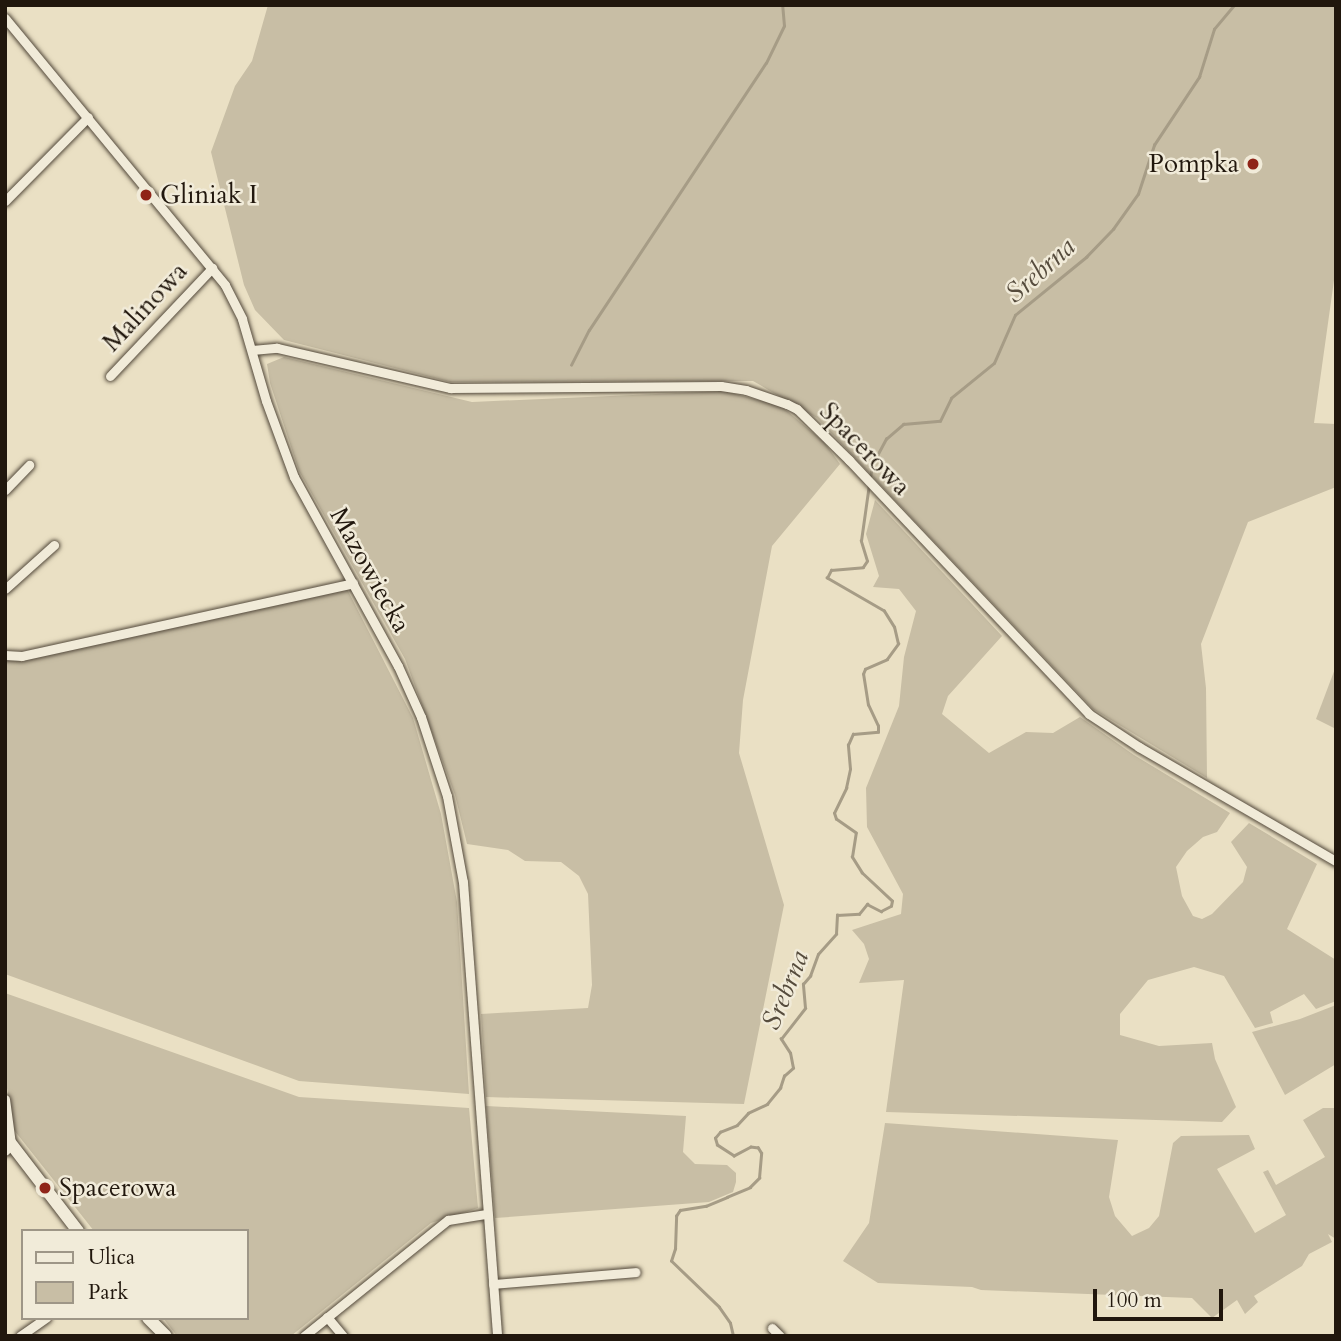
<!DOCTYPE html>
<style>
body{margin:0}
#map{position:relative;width:1341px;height:1341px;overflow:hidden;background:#eae0c4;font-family:Cardo,serif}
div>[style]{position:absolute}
.green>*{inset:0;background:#c8bea5}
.stream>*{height:2.5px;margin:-1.25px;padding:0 1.25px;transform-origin:1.25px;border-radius:1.25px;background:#a69c86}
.roads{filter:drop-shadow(0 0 2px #53493b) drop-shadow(0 0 2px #53493b)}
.minor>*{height:9px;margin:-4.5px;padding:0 4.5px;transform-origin:4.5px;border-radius:4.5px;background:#f1ebd9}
.secondary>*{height:12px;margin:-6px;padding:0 6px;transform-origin:6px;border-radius:6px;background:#f1ebd9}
.dots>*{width:19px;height:19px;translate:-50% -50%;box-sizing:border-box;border:4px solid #f1ebd9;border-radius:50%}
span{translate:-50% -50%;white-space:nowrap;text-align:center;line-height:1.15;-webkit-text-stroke:5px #f1ebd9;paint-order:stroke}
.poi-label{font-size:26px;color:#21170d}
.right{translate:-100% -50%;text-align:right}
.left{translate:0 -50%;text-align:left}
.street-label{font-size:26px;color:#21170d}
.water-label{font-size:28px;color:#564c3d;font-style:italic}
.frame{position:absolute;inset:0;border:7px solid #21170d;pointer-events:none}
.legend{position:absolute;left:21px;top:1229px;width:228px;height:91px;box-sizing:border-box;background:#f1ebd9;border:2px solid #9e9687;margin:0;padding:9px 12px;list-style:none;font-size:21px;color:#21170d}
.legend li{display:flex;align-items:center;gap:14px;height:35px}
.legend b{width:35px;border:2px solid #9e9687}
.scale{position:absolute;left:1093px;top:1289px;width:130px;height:32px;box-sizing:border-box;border:4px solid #21170d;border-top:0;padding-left:9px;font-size:21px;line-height:24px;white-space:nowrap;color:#21170d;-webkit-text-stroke:5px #f1ebd9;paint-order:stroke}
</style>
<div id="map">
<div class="green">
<i style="clip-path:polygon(268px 5px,1336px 5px,1336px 266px,1314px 423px,1336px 424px,1336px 487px,1248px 522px,1201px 644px,1206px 688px,1207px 778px,1093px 709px,817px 418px,753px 381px,450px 382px,284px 340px,255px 310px,244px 285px,211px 152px,235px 86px,252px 61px)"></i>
<i style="clip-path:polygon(284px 357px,472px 402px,724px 391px,781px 406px,824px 442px,840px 464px,772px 546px,743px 700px,739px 753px,784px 905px,744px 1104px,486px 1097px,481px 1014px,588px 1008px,592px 985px,588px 894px,579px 876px,561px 862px,525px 861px,508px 850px,467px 844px,455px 795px,405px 659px,299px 471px,270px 383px,267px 364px)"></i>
<i style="clip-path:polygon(875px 500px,1002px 636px,948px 696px,942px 714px,989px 753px,1026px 732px,1053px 733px,1080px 717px,1134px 755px,1230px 813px,1217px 832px,1203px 837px,1187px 851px,1176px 867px,1182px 896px,1193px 916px,1202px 919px,1212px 914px,1243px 882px,1247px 867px,1231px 842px,1249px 823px,1317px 864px,1287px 929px,1336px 960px,1336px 1001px,1316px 1009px,1304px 994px,1270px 1012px,1273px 1023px,1255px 1028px,1224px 976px,1194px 967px,1148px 980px,1120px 1014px,1120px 1035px,1159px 1046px,1212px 1043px,1215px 1059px,1236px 1107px,1222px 1122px,886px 1112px,904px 980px,859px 983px,869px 959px,864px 944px,852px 930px,901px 914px,903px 894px,867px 827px,866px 788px,899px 706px,904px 657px,916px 611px,899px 589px,873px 587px,879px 576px,866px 534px)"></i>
<i style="clip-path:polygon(347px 589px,413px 718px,441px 814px,457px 902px,469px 1094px,299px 1081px,5px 974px,5px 657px,136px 636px,155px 629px)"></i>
<i style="clip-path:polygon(1336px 666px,1336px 729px,1316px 719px)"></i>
<i style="clip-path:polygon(5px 993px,299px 1097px,469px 1108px,478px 1208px,431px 1223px,291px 1336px,177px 1336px,163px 1318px,247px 1318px,247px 1231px,94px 1231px,14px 1130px,5px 1076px)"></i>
<i style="clip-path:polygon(1336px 1005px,1336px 1064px,1285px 1095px,1252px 1032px,1300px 1019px)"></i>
<i style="clip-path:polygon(486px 1106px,686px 1116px,683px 1152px,695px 1164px,727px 1165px,736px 1173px,736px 1182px,733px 1192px,709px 1202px,495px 1218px)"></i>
<i style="clip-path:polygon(1323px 1108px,1336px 1108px,1336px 1239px,1328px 1234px,1332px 1242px,1309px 1254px,1302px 1266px,1254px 1296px,1258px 1302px,1245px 1314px,1237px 1300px,1212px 1318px,1192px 1298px,981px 1290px,972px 1287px,878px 1283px,843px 1261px,869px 1223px,885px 1123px,1118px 1140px,1109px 1197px,1115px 1216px,1132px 1236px,1149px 1228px,1159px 1216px,1173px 1143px,1181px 1136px,1249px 1135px,1255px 1149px,1217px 1169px,1255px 1233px,1286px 1215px,1263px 1172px,1268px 1170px,1276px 1185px,1325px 1157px,1303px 1120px)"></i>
</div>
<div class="stream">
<i style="left:571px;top:365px;width:39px;rotate:-63deg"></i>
<i style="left:589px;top:330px;width:320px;rotate:-56.5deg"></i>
<i style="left:766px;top:63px;width:41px;rotate:-64.1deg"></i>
<i style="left:784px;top:26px;width:21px;rotate:-95deg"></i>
<i style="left:870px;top:478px;width:13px;rotate:-81deg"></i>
<i style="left:872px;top:465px;width:30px;rotate:-62deg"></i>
<i style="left:886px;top:439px;width:23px;rotate:-41deg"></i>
<i style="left:903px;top:424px;width:37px;rotate:-5deg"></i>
<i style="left:940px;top:421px;width:25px;rotate:-64deg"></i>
<i style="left:951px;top:398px;width:55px;rotate:-39.1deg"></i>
<i style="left:994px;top:363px;width:52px;rotate:-66.4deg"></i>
<i style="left:1015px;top:315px;width:92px;rotate:-39.2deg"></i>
<i style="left:1086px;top:257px;width:39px;rotate:-46deg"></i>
<i style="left:1113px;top:229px;width:43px;rotate:-54.5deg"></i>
<i style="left:1138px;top:194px;width:52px;rotate:-71.9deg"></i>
<i style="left:1154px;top:145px;width:82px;rotate:-56.5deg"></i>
<i style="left:1199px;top:77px;width:50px;rotate:-72.6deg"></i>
<i style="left:1214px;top:29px;width:31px;rotate:-50deg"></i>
<i style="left:733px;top:1336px;width:13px;rotate:-103deg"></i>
<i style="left:730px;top:1323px;width:19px;rotate:-125deg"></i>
<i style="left:719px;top:1307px;width:66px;rotate:-136.2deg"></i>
<i style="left:671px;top:1261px;width:13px;rotate:-72deg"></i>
<i style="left:675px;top:1249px;width:33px;rotate:-88deg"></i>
<i style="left:676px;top:1216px;width:7px;rotate:-56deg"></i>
<i style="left:680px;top:1210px;width:26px;rotate:-9deg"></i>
<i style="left:706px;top:1206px;width:23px;rotate:-23deg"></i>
<i style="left:727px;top:1197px;width:25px;rotate:-23deg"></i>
<i style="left:750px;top:1187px;width:13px;rotate:-45deg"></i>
<i style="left:759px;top:1178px;width:25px;rotate:-85deg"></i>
<i style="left:761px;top:1153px;width:6px;rotate:-121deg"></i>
<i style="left:758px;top:1148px;width:7px;rotate:-172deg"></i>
<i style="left:751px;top:1147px;width:19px;rotate:152deg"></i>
<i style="left:734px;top:1156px;width:20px;rotate:-147deg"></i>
<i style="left:717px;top:1145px;width:7px;rotate:-106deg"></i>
<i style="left:715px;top:1138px;width:8px;rotate:-50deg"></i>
<i style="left:720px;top:1132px;width:18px;rotate:-22deg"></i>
<i style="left:737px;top:1125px;width:16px;rotate:-47deg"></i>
<i style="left:748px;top:1113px;width:21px;rotate:-25deg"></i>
<i style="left:767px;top:1104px;width:21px;rotate:-51deg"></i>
<i style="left:780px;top:1088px;width:13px;rotate:-72deg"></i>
<i style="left:784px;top:1076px;width:12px;rotate:-42deg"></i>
<i style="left:793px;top:1068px;width:15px;rotate:-101deg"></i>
<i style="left:790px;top:1053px;width:17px;rotate:-123deg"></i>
<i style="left:781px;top:1039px;width:39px;rotate:-52deg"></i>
<i style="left:805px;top:1008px;width:24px;rotate:-95deg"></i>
<i style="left:803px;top:984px;width:11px;rotate:-49deg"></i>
<i style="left:810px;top:976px;width:23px;rotate:-70deg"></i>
<i style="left:818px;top:954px;width:27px;rotate:-48deg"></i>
<i style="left:836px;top:934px;width:19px;rotate:-87deg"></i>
<i style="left:837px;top:915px;width:22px;rotate:-3deg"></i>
<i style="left:859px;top:914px;width:13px;rotate:-51deg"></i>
<i style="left:867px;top:904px;width:16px;rotate:27deg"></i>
<i style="left:881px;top:911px;width:11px;rotate:-27deg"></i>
<i style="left:891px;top:906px;width:5px;rotate:-79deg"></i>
<i style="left:892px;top:901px;width:41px;rotate:-137deg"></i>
<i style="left:862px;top:873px;width:19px;rotate:-122deg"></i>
<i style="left:852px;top:857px;width:24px;rotate:-81deg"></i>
<i style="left:856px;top:833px;width:24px;rotate:-145deg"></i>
<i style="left:836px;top:819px;width:6px;rotate:-108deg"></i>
<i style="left:834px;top:813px;width:28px;rotate:-64deg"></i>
<i style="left:846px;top:788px;width:19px;rotate:-78deg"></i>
<i style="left:850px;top:769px;width:24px;rotate:-95deg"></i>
<i style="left:848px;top:745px;width:12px;rotate:-66deg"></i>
<i style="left:853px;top:734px;width:25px;rotate:-5deg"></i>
<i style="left:878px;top:732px;width:6px;rotate:-90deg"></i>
<i style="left:878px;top:726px;width:23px;rotate:-115deg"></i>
<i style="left:868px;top:705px;width:31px;rotate:-99deg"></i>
<i style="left:863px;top:674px;width:5px;rotate:-68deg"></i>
<i style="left:865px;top:669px;width:24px;rotate:-24deg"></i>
<i style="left:887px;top:659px;width:19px;rotate:-54deg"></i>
<i style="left:898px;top:644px;width:17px;rotate:-103deg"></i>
<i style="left:894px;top:627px;width:19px;rotate:-122deg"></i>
<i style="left:884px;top:611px;width:66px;rotate:-149.9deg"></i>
<i style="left:827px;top:578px;width:9px;rotate:-63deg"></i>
<i style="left:831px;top:570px;width:32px;rotate:-5deg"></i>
<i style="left:863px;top:567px;width:7px;rotate:-56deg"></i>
<i style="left:867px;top:561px;width:21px;rotate:-107deg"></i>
<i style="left:861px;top:541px;width:58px;rotate:-82deg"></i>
</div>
<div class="roads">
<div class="minor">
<i style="left:5px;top:18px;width:346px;rotate:50.5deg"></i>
<i style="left:225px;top:285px;width:38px;rotate:63deg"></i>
<i style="left:242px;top:319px;width:85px;rotate:73.7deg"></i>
<i style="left:266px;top:401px;width:81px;rotate:69.8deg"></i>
<i style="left:294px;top:477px;width:216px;rotate:61.2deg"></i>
<i style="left:398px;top:666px;width:56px;rotate:65.7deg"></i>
<i style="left:421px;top:717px;width:83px;rotate:71.8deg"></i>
<i style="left:447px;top:796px;width:87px;rotate:79.5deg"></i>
<i style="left:463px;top:882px;width:455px;rotate:85.7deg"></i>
<i style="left:5px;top:201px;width:118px;rotate:-45.3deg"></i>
<i style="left:252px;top:350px;width:25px;rotate:-5deg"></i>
<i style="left:277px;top:348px;width:178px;rotate:13deg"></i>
<i style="left:450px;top:388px;width:271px;rotate:-0.4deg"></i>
<i style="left:721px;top:386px;width:25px;rotate:9deg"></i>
<i style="left:746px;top:390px;width:43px;rotate:18.9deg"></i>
<i style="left:787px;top:404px;width:11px;rotate:27deg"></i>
<i style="left:797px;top:409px;width:73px;rotate:44.4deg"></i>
<i style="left:849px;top:460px;width:349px;rotate:46.6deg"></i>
<i style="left:1089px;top:714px;width:60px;rotate:33.4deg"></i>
<i style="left:1139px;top:747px;width:228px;rotate:30.1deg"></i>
<i style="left:110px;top:376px;width:149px;rotate:-46.6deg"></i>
<i style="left:5px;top:490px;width:35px;rotate:-46deg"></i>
<i style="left:5px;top:589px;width:66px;rotate:-41.9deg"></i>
<i style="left:5px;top:655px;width:17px;rotate:3deg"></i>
<i style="left:22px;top:656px;width:339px;rotate:-12.4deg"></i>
<i style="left:5px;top:1099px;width:45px;rotate:82.4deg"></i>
<i style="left:11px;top:1144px;width:9px;rotate:131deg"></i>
<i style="left:493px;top:1284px;width:143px;rotate:-4.8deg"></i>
<i style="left:327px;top:1317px;width:25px;rotate:50deg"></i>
<i style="left:772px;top:1328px;width:11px;rotate:45deg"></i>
<i style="left:20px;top:1336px;width:32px;rotate:-35deg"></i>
<i style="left:304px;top:1336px;width:185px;rotate:-38.9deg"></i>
<i style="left:448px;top:1220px;width:39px;rotate:-9deg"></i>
</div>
<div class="secondary">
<i style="left:5px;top:1136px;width:120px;rotate:52.5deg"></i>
<i style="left:148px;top:1318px;width:25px;rotate:45deg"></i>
</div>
</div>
<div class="dots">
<i style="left:1253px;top:164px;background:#8f2418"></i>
<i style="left:146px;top:195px;background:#8f2418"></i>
<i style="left:45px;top:1188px;background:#8f2418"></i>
</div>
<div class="poi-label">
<span class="right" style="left:1239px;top:164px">Pompka</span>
<span class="left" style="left:160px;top:195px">Gliniak I</span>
<span class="left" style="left:59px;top:1188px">Spacerowa</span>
</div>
<div class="street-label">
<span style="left:145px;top:307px;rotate:-47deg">Malinowa</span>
<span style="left:865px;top:449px;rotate:46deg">Spacerowa</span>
<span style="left:370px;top:570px;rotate:61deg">Mazowiecka</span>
</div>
<div class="water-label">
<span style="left:1040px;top:270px;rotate:-42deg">Srebrna</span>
<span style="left:785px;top:990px;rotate:-68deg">Srebrna</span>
</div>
<div class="frame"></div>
<ul class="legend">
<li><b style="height:9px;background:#f1ebd9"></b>Ulica</li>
<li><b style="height:19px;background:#c8bea5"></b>Park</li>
</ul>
<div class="scale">100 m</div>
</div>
